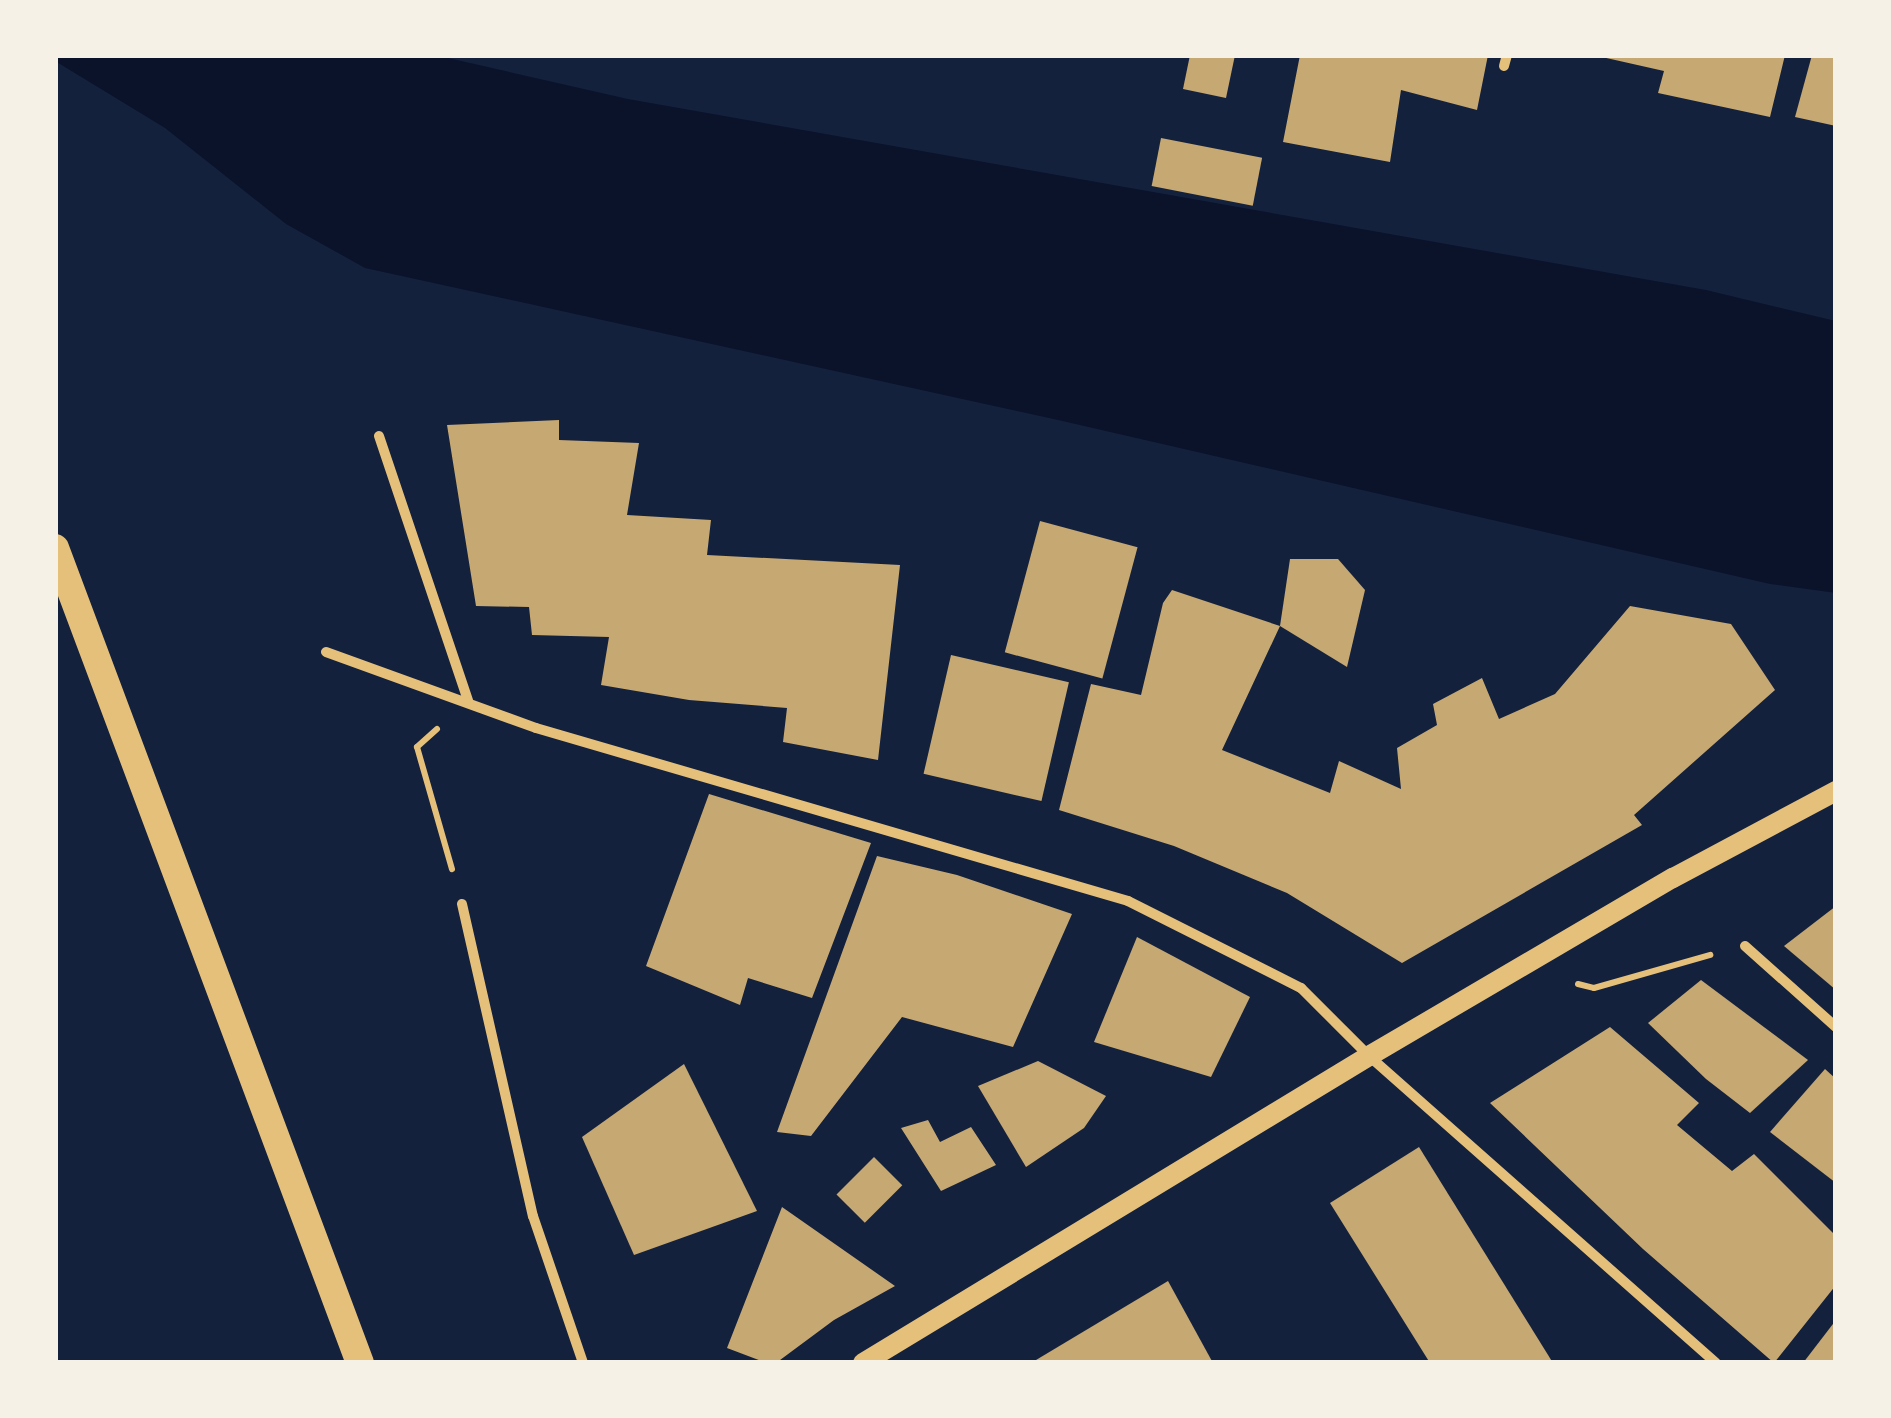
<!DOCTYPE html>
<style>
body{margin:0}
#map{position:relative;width:1891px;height:1418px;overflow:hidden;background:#14213d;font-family:"Noto Serif",serif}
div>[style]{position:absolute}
.water>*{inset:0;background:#0b132b}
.building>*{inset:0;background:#c6a872;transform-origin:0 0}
.path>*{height:6px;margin:-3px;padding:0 3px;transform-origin:3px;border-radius:3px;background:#e5c07b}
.minor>*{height:10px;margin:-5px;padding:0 5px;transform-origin:5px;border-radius:5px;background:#e5c07b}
.secondary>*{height:20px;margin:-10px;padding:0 10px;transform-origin:10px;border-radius:10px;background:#e5c07b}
.trunk>*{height:28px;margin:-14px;padding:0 14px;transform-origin:14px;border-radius:14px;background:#e5c07b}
span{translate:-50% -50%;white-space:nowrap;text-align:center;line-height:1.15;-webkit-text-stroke:10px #f6f1e7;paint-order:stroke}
.frame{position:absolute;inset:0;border:58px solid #f6f1e7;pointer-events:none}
</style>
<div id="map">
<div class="water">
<i style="clip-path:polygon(55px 55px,435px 55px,628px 99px,1706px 290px,1836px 321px,1836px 593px,1770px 584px,1058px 420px,365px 268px,286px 224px,165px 128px,55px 61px)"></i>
</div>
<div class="building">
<i style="clip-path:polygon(1190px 55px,1235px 55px,1226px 98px,1183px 89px)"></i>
<i style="clip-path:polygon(1300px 55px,1488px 55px,1477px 110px,1401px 90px,1390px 162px,1283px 142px)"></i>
<i style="clip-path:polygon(1593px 55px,1785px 55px,1770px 117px,1658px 93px,1664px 71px)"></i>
<i style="clip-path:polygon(1812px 55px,1836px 55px,1836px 126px,1795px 117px)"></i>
<i style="left:1161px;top:138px;width:103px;height:49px;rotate:11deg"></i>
<i style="clip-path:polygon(559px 420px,559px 440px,639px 443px,627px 515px,711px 520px,707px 555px,900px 565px,878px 760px,783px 742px,787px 708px,689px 700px,601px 685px,609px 637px,532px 635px,529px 607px,476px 606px,447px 425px)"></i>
<i style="left:1040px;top:521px;width:101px;height:136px;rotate:15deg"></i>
<i style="clip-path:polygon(1290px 559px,1338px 559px,1365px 590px,1347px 667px,1280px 626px)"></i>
<i style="clip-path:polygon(1172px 590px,1280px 626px,1222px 750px,1330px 793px,1339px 761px,1401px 789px,1397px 748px,1437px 725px,1433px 704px,1482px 678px,1499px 719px,1555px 694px,1630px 606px,1731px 624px,1775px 690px,1634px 815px,1642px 825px,1402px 963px,1287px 893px,1174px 846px,1059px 810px,1091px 684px,1141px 695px,1163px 603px)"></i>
<i style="left:951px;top:655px;width:121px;height:122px;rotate:13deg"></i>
<i style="clip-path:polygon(709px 794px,871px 843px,812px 998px,748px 978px,740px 1005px,646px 966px)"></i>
<i style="clip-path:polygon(877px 856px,957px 875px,1072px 914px,1013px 1047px,902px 1017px,811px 1136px,777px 1132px)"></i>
<i style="clip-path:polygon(1836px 906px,1836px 990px,1784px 946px)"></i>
<i style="clip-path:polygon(1137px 937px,1250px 997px,1211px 1077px,1094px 1042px)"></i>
<i style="clip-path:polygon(1701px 980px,1808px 1060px,1750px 1113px,1706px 1079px,1648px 1023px)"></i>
<i style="clip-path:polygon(1610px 1027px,1699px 1103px,1677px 1125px,1732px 1171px,1754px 1154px,1836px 1236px,1836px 1285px,1774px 1363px,1643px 1249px,1490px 1103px)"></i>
<i style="clip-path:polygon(1038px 1061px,1106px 1096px,1084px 1128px,1026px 1167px,978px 1086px)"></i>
<i style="clip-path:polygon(684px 1064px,757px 1211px,634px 1255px,582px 1137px)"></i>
<i style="clip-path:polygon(1825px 1069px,1836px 1079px,1836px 1183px,1770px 1132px)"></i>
<i style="clip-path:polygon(928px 1120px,940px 1142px,971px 1127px,996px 1165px,941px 1191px,901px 1128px)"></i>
<i style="clip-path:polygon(1419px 1147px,1553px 1363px,1430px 1363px,1330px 1203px)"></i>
<i style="left:874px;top:1157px;width:40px;height:53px;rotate:45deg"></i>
<i style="clip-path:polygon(782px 1207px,895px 1286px,834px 1320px,776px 1363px,767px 1363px,727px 1348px)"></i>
<i style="clip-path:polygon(1168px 1281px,1213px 1363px,1031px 1363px)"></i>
<i style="clip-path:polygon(1836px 1320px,1836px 1363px,1803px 1363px)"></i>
</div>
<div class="path">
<i style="left:437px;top:729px;width:27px;rotate:138deg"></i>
<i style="left:417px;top:747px;width:127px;rotate:74deg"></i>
<i style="left:1578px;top:984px;width:16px;rotate:14deg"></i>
<i style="left:1594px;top:988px;width:121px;rotate:-15.9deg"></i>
</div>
<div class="minor">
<i style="left:1504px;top:66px;width:11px;rotate:-75deg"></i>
<i style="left:379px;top:436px;width:279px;rotate:71.4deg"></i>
<i style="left:326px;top:652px;width:223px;rotate:19.9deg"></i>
<i style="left:536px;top:728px;width:617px;rotate:16.29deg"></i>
<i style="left:1128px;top:901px;width:194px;rotate:26.7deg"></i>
<i style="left:1301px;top:988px;width:96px;rotate:45deg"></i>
<i style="left:1369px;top:1056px;width:463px;rotate:41.5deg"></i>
<i style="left:462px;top:904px;width:320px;rotate:77.2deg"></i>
<i style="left:533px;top:1216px;width:155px;rotate:71.2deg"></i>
<i style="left:1745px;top:946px;width:122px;rotate:41.7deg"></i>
</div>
<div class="secondary">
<i style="left:863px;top:1363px;width:592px;rotate:-31.25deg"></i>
<i style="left:1369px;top:1056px;width:352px;rotate:-30.4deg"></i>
<i style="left:1673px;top:878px;width:185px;rotate:-28.1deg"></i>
</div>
<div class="trunk">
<i style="left:55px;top:548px;width:870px;rotate:69.48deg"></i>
</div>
<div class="frame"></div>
</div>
